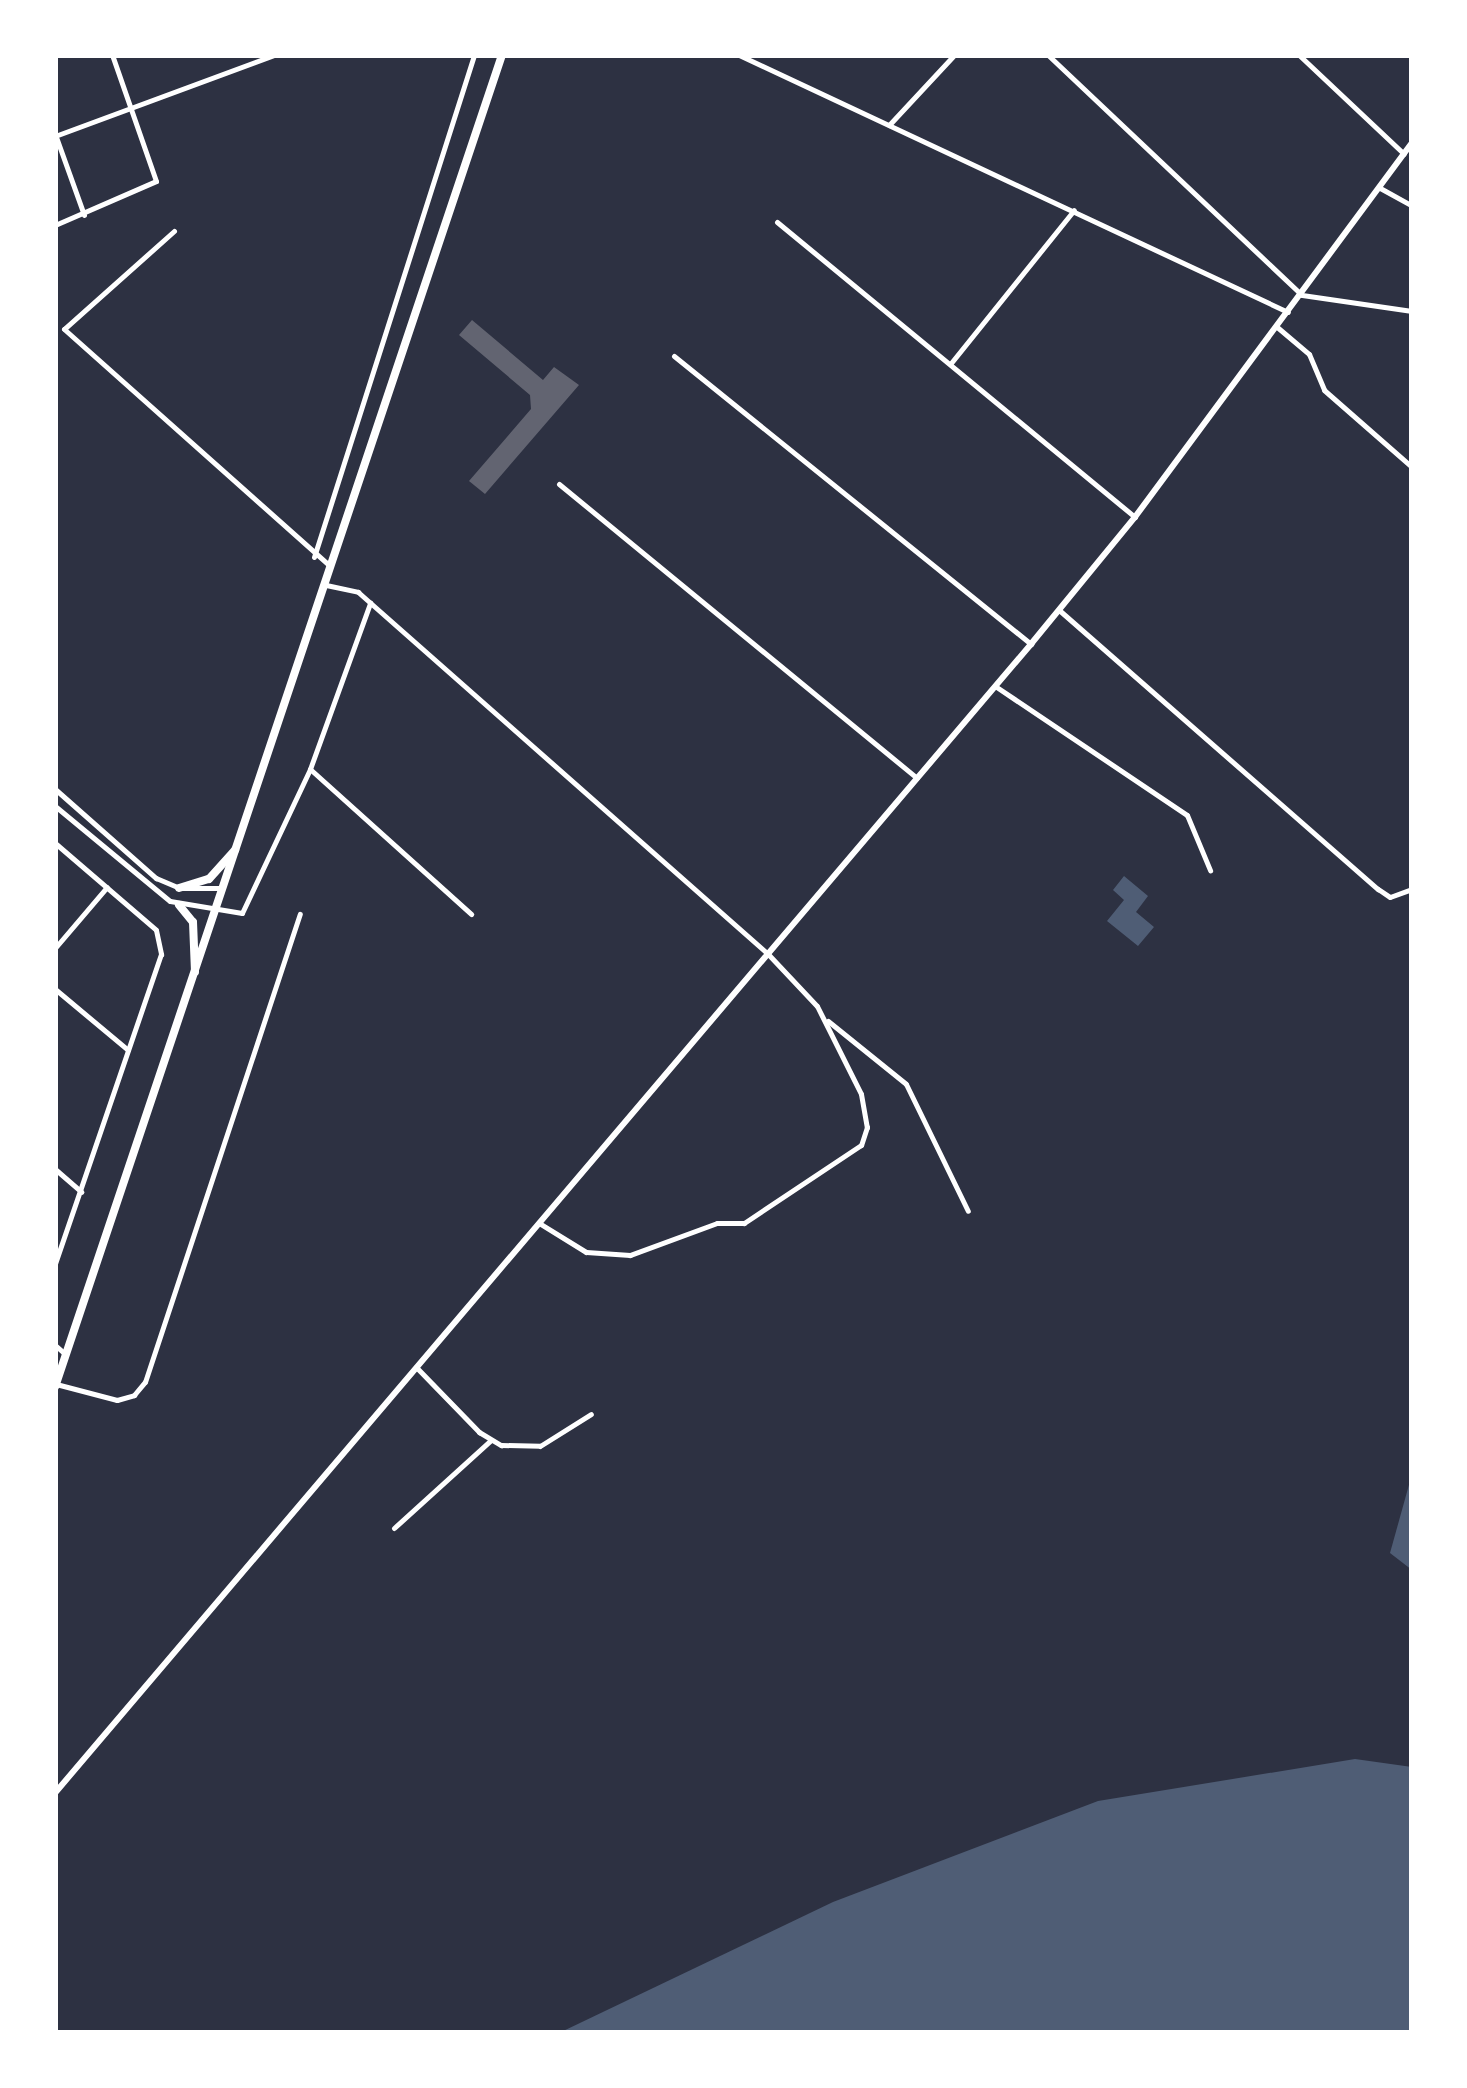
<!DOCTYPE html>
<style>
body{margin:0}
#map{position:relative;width:1467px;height:2088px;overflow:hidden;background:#2d3142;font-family:"Asap Condensed",sans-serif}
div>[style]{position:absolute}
.water>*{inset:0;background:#4f5d75}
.building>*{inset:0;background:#626471}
.minor>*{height:5px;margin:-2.5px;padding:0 2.5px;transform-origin:2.5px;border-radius:2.5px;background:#fff}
.secondary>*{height:6px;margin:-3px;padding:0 3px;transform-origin:3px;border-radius:3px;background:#fff}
.primary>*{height:8px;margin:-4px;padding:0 4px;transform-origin:4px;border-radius:4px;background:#fff}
span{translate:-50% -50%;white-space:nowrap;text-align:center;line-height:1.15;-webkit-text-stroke:9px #fff;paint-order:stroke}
.frame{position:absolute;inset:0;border:58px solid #fff;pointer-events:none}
</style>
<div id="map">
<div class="water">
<i style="clip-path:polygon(1124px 876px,1148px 896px,1136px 912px,1154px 927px,1138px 946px,1107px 921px,1124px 900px,1113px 890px)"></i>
<i style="clip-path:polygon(1412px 1474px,1412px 1570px,1390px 1553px)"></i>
<i style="clip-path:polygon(1355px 1759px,1412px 1767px,1412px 2033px,559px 2033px,833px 1902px,1098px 1801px)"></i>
</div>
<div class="building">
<i style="clip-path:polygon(472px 320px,543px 380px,554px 367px,579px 385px,485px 494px,469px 481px,531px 409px,530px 395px,459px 335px)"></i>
</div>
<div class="minor">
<i style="left:739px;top:55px;width:606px;rotate:25.09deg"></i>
<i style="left:1048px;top:55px;width:349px;rotate:43.4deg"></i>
<i style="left:1302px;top:295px;width:111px;rotate:8.3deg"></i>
<i style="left:1299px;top:55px;width:144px;rotate:43.3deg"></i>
<i style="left:889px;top:125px;width:96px;rotate:-47.1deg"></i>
<i style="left:55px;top:134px;width:86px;rotate:70.3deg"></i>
<i style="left:55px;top:136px;width:233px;rotate:-20.3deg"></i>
<i style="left:1380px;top:188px;width:37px;rotate:29deg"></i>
<i style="left:777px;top:222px;width:464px;rotate:39.5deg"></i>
<i style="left:55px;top:225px;width:110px;rotate:-23.5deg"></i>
<i style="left:156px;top:181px;width:133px;rotate:-109.2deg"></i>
<i style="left:174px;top:231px;width:147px;rotate:138.3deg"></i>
<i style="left:64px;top:329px;width:355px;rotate:41.7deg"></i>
<i style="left:1277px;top:327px;width:42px;rotate:40.2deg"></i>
<i style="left:1309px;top:354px;width:39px;rotate:67deg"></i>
<i style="left:1324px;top:390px;width:117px;rotate:41.2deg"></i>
<i style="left:674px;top:356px;width:459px;rotate:38.9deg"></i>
<i style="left:951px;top:363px;width:196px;rotate:-51.2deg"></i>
<i style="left:559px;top:484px;width:463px;rotate:39.4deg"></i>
<i style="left:314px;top:557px;width:527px;rotate:-72.32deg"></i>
<i style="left:326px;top:585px;width:33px;rotate:12deg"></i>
<i style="left:358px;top:592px;width:547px;rotate:41.44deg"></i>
<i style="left:768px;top:954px;width:71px;rotate:46.7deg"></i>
<i style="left:817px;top:1006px;width:98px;rotate:63.4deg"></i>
<i style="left:861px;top:1094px;width:34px;rotate:80deg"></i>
<i style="left:867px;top:1127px;width:19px;rotate:108deg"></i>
<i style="left:861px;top:1145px;width:141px;rotate:146.3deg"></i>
<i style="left:744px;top:1223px;width:27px;rotate:180deg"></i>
<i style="left:717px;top:1223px;width:93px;rotate:159.8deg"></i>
<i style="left:630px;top:1255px;width:44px;rotate:-176.1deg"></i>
<i style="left:586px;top:1252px;width:55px;rotate:-148.3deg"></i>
<i style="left:1059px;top:610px;width:424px;rotate:41.2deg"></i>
<i style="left:1378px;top:889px;width:14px;rotate:34deg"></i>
<i style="left:1390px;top:897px;width:23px;rotate:-20deg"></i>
<i style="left:995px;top:686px;width:231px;rotate:33.9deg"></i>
<i style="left:1187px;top:815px;width:60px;rotate:67.3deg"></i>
<i style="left:310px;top:769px;width:217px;rotate:42deg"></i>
<i style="left:55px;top:789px;width:135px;rotate:41.4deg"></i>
<i style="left:156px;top:878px;width:25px;rotate:23deg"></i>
<i style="left:179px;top:888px;width:42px"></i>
<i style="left:55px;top:806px;width:149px;rotate:39.6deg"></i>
<i style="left:170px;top:901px;width:73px;rotate:9.5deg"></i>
<i style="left:242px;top:913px;width:159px;rotate:-64.7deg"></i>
<i style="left:310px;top:769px;width:177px;rotate:-70.1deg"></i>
<i style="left:55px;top:843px;width:133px;rotate:40.7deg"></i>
<i style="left:156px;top:930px;width:25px;rotate:78deg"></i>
<i style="left:161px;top:954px;width:327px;rotate:108.9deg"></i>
<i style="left:55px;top:948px;width:80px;rotate:-49.6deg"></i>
<i style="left:55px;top:989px;width:95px;rotate:39.9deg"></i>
<i style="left:828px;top:1021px;width:100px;rotate:38.9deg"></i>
<i style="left:906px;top:1084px;width:141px;rotate:64deg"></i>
<i style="left:55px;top:1169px;width:35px;rotate:41deg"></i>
<i style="left:55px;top:1345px;width:13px;rotate:42deg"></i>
<i style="left:416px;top:1367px;width:91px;rotate:45.9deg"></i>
<i style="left:479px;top:1432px;width:26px;rotate:31deg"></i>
<i style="left:501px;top:1445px;width:39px;rotate:1deg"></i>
<i style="left:540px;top:1446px;width:60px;rotate:-32.1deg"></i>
<i style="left:56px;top:1384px;width:63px;rotate:14.7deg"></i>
<i style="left:117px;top:1400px;width:18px;rotate:-16deg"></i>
<i style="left:134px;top:1395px;width:17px;rotate:-50deg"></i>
<i style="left:145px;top:1382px;width:493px;rotate:-71.7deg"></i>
<i style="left:394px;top:1528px;width:130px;rotate:-42.2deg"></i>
</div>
<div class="secondary">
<i style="left:55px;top:1793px;width:1508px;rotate:-49.65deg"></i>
<i style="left:1031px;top:644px;width:164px;rotate:-50.7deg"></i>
<i style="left:1135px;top:517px;width:465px;rotate:-53.5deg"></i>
</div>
<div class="primary">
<i style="left:179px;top:888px;width:31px;rotate:-17deg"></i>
<i style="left:209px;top:879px;width:39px;rotate:-48deg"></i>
<i style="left:179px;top:905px;width:22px;rotate:51deg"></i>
<i style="left:193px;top:922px;width:50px;rotate:87.7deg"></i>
<i style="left:55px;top:1387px;width:1405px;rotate:-71.45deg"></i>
</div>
<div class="frame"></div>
</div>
